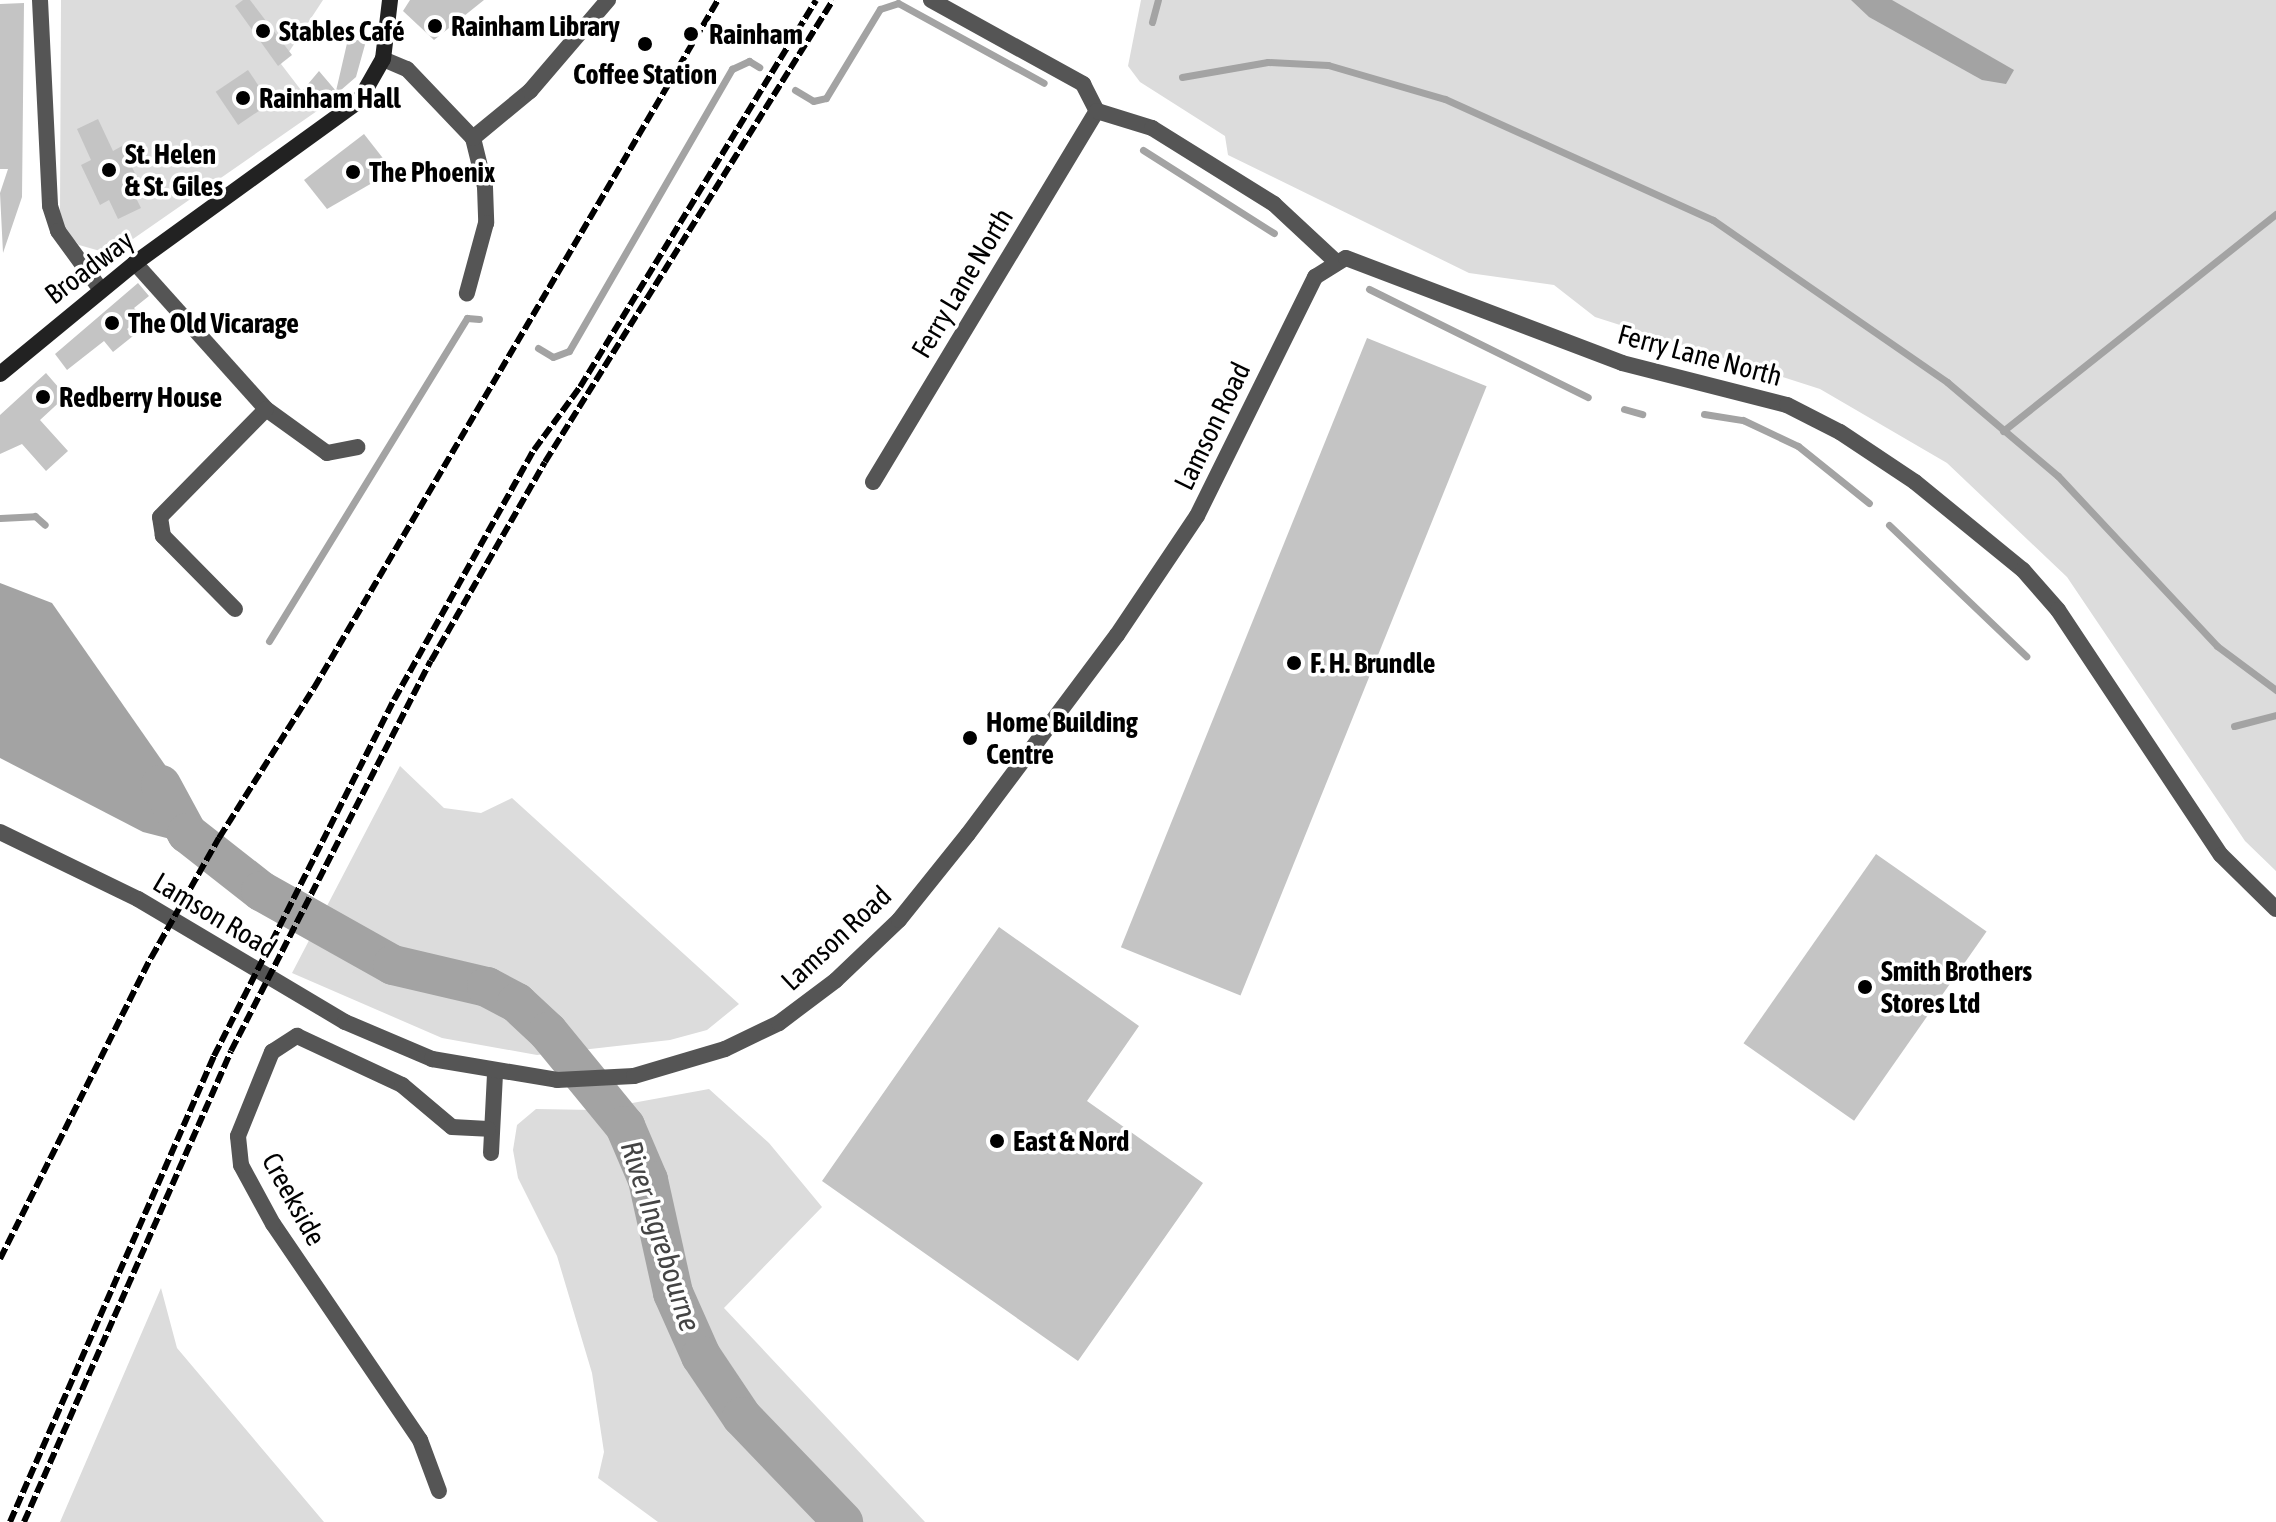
<!DOCTYPE html>
<meta charset="utf-8">
<style>
body{margin:0}
#map{position:relative;width:2276px;height:1522px;overflow:hidden;background:#fff;font-family:"Asap Condensed",sans-serif}
div>[style]{position:absolute}
.green>*{inset:0;background:#dcdcdc}
.water>*{inset:0;background:#a3a3a3}
.stream>*{height:7px;margin:-3.5px;padding:0 3.5px;transform-origin:3.5px;border-radius:3.5px;background:#a3a3a3}
.river>*{height:40px;margin:-20px;padding:0 20px;transform-origin:20px;border-radius:20px;background:#a3a3a3}
.building>*{inset:0;background:#c4c4c4;transform-origin:0 0}
.minor>*{height:16px;margin:-8px;padding:0 8px;transform-origin:8px;border-radius:8px;background:#555}
.tertiary>*{height:16px;margin:-8px;padding:0 8px;transform-origin:8px;border-radius:8px;background:#555}
.secondary>*{height:16px;margin:-8px;padding:0 8px;transform-origin:8px;border-radius:8px;background:#222}
.rail>*{height:6px;margin-top:-3px;transform-origin:0;background:repeating-linear-gradient(90deg,#000 0 12px,transparent 0 16px)}
.dots>*{width:22px;height:22px;translate:-50% -50%;box-sizing:border-box;border:4px solid #fff;border-radius:50%}
span{translate:-50% -50%;white-space:nowrap;text-align:center;line-height:1.15;-webkit-text-stroke:7px #fff;paint-order:stroke}
.poi-label{font-size:28px;color:#000;font-weight:700}
.left{translate:0 -50%;text-align:left}
.street-label{font-size:28px;color:#000}
.water-label{font-size:30px;color:#444;font-style:italic}
</style>
<div id="map">
<div class="green">
<i style="clip-path:polygon(61px 0,323px 0,281px 64px,317px 111px,120px 248px,100px 251px,79px 245px,65px 231px,60px 211px)"></i>
<i style="clip-path:polygon(1141px 0,2276px 0,2276px 871px,2245px 841px,2067px 577px,1947px 463px,1820px 389px,1595px 317px,1554px 285px,1469px 273px,1228px 155px,1225px 136px,1140px 82px,1128px 66px)"></i>
<i style="clip-path:polygon(400px 766px,444px 808px,481px 813px,512px 798px,739px 1004px,707px 1030px,670px 1040px,537px 1055px,442px 1038px,292px 973px)"></i>
<i style="clip-path:polygon(709px 1089px,769px 1143px,822px 1207px,724px 1308px,925px 1522px,658px 1522px,598px 1478px,604px 1452px,592px 1373px,557px 1256px,518px 1178px,513px 1150px,517px 1125px,536px 1109px,594px 1110px)"></i>
<i style="clip-path:polygon(161px 1288px,177px 1348px,324px 1522px,60px 1522px)"></i>
</div>
<div class="water">
<i style="clip-path:polygon(1851px 0,1892px 0,2014px 70px,2006px 84px,1982px 80px,1869px 17px)"></i>
<i style="clip-path:polygon(0 583px,52px 603px,188px 798px,186px 843px,143px 832px,0 758px)"></i>
</div>
<div class="stream">
<i style="left:1152px;top:22px;width:23px;rotate:-75deg"></i>
<i style="left:1182px;top:77px;width:87px;rotate:-9.9deg"></i>
<i style="left:1268px;top:62px;width:60px;rotate:2.9deg"></i>
<i style="left:1328px;top:65px;width:122px;rotate:16.2deg"></i>
<i style="left:1445px;top:99px;width:294px;rotate:24.3deg"></i>
<i style="left:1713px;top:220px;width:285px;rotate:34.7deg"></i>
<i style="left:1947px;top:382px;width:145px;rotate:40.3deg"></i>
<i style="left:2058px;top:476px;width:233px;rotate:46.9deg"></i>
<i style="left:2217px;top:646px;width:74px;rotate:36.7deg"></i>
<i style="left:795px;top:90px;width:21px;rotate:31deg"></i>
<i style="left:813px;top:101px;width:13px;rotate:-13deg"></i>
<i style="left:826px;top:98px;width:104px;rotate:-58.8deg"></i>
<i style="left:880px;top:9px;width:19px;rotate:-18deg"></i>
<i style="left:898px;top:3px;width:166px;rotate:28.7deg"></i>
<i style="left:1143px;top:150px;width:155px;rotate:32.4deg"></i>
<i style="left:1369px;top:289px;width:244px;rotate:26.3deg"></i>
<i style="left:538px;top:348px;width:17px;rotate:31deg"></i>
<i style="left:553px;top:357px;width:17px;rotate:-21deg"></i>
<i style="left:569px;top:351px;width:326px;rotate:-60deg"></i>
<i style="left:732px;top:69px;width:19px;rotate:-25deg"></i>
<i style="left:749px;top:61px;width:12px;rotate:31deg"></i>
<i style="left:1624px;top:409px;width:19px;rotate:16deg"></i>
<i style="left:1704px;top:414px;width:39px;rotate:9deg"></i>
<i style="left:1743px;top:420px;width:61px;rotate:25.3deg"></i>
<i style="left:1798px;top:446px;width:91px;rotate:38.8deg"></i>
<i style="left:2003px;top:431px;width:349px;rotate:-38.5deg"></i>
<i style="left:0;top:518px;width:35px;rotate:-3deg"></i>
<i style="left:35px;top:516px;width:13px;rotate:42deg"></i>
<i style="left:1889px;top:525px;width:190px;rotate:43.7deg"></i>
<i style="left:269px;top:641px;width:379px;rotate:-58.5deg"></i>
<i style="left:467px;top:318px;width:12px;rotate:5deg"></i>
<i style="left:2234px;top:726px;width:43px;rotate:-14.7deg"></i>
</div>
<div class="river">
<i style="left:161px;top:785px;width:55px;rotate:61.6deg"></i>
<i style="left:187px;top:833px;width:94px;rotate:38.1deg"></i>
<i style="left:261px;top:891px;width:151px;rotate:29.3deg"></i>
<i style="left:393px;top:965px;width:97px;rotate:13.2deg"></i>
<i style="left:487px;top:987px;width:34px;rotate:28deg"></i>
<i style="left:517px;top:1003px;width:42px;rotate:43.1deg"></i>
<i style="left:548px;top:1032px;width:122px;rotate:50.7deg"></i>
<i style="left:625px;top:1126px;width:59px;rotate:66.9deg"></i>
<i style="left:648px;top:1180px;width:116px;rotate:77.5deg"></i>
<i style="left:673px;top:1293px;width:69px;rotate:66deg"></i>
<i style="left:701px;top:1356px;width:73px;rotate:56.1deg"></i>
<i style="left:742px;top:1417px;width:146px;rotate:46.1deg"></i>
</div>
<div class="building">
<i style="clip-path:polygon(243px 0,250px 0,292px 55px,278px 66px,235px 6px)"></i>
<i style="clip-path:polygon(410px 0,484px 0,434px 40px,403px 11px)"></i>
<i style="clip-path:polygon(24px 3px,22px 197px,3px 253px,0 193px,8px 169px,0 169px,0 4px)"></i>
<i style="clip-path:polygon(348px 39px,366px 41px,356px 77px,318px 110px,303px 90px,319px 71px,336px 91px)"></i>
<i style="left:248px;top:70px;width:40px;height:39px;rotate:56deg"></i>
<i style="clip-path:polygon(98px 119px,113px 151px,122px 146px,141px 186px,132px 190px,141px 208px,118px 219px,109px 200px,100px 205px,81px 165px,91px 160px,77px 129px)"></i>
<i style="clip-path:polygon(364px 134px,393px 171px,327px 209px,304px 180px)"></i>
<i style="clip-path:polygon(138px 283px,149px 296px,134px 308px,142px 317px,127px 329px,133px 336px,113px 352px,104px 341px,67px 370px,55px 354px)"></i>
<i style="left:1367px;top:338px;width:129px;height:657px;rotate:22deg"></i>
<i style="clip-path:polygon(46px 373px,66px 396px,40px 420px,68px 451px,46px 471px,22px 444px,0 454px,0 415px)"></i>
<i style="left:1876px;top:854px;width:135px;height:231px;rotate:35deg"></i>
<i style="clip-path:polygon(999px 927px,1139px 1026px,1087px 1101px,1203px 1183px,1078px 1361px,822px 1181px)"></i>
</div>
<div class="minor">
<i style="left:931px;top:0;width:174px;rotate:28.9deg"></i>
<i style="left:1083px;top:84px;width:30px;rotate:63deg"></i>
<i style="left:383px;top:59px;width:26px;rotate:23deg"></i>
<i style="left:407px;top:69px;width:95px;rotate:46.3deg"></i>
<i style="left:473px;top:138px;width:50px;rotate:76.2deg"></i>
<i style="left:485px;top:187px;width:36px;rotate:88deg"></i>
<i style="left:486px;top:223px;width:73px;rotate:105.2deg"></i>
<i style="left:473px;top:138px;width:74px;rotate:-39.5deg"></i>
<i style="left:530px;top:91px;width:120px;rotate:-49.4deg"></i>
<i style="left:135px;top:263px;width:196px;rotate:48.1deg"></i>
<i style="left:266px;top:409px;width:75px;rotate:35.8deg"></i>
<i style="left:327px;top:453px;width:31px;rotate:-11deg"></i>
<i style="left:873px;top:482px;width:433px;rotate:-58.9deg"></i>
<i style="left:1097px;top:111px;width:58px;rotate:17.2deg"></i>
<i style="left:1152px;top:128px;width:144px;rotate:31.9deg"></i>
<i style="left:1274px;top:204px;width:82px;rotate:43deg"></i>
<i style="left:235px;top:609px;width:103px;rotate:-134.6deg"></i>
<i style="left:163px;top:536px;width:19px;rotate:-99deg"></i>
<i style="left:160px;top:517px;width:151px;rotate:-45.5deg"></i>
<i style="left:491px;top:1153px;width:79px;rotate:-87.1deg"></i>
<i style="left:439px;top:1491px;width:54px;rotate:-110.4deg"></i>
<i style="left:420px;top:1440px;width:261px;rotate:-124.2deg"></i>
<i style="left:273px;top:1224px;width:67px;rotate:-118.5deg"></i>
<i style="left:241px;top:1165px;width:29px;rotate:-96deg"></i>
<i style="left:238px;top:1136px;width:91px;rotate:-68deg"></i>
<i style="left:272px;top:1052px;width:30px;rotate:-33deg"></i>
<i style="left:297px;top:1036px;width:116px;rotate:25deg"></i>
<i style="left:402px;top:1085px;width:65px;rotate:40deg"></i>
<i style="left:452px;top:1127px;width:36px;rotate:3deg"></i>
</div>
<div class="tertiary">
<i style="left:40px;top:0;width:206px;rotate:87.2deg"></i>
<i style="left:50px;top:206px;width:26px;rotate:72deg"></i>
<i style="left:58px;top:231px;width:73px;rotate:53.9deg"></i>
<i style="left:0;top:832px;width:153px;rotate:25.9deg"></i>
<i style="left:138px;top:899px;width:241px;rotate:30.7deg"></i>
<i style="left:345px;top:1022px;width:95px;rotate:23deg"></i>
<i style="left:432px;top:1059px;width:127px;rotate:9.5deg"></i>
<i style="left:557px;top:1080px;width:77px;rotate:-3deg"></i>
<i style="left:634px;top:1076px;width:95px;rotate:-16.5deg"></i>
<i style="left:725px;top:1049px;width:60px;rotate:-25.7deg"></i>
<i style="left:779px;top:1023px;width:71px;rotate:-37deg"></i>
<i style="left:836px;top:980px;width:87px;rotate:-43.6deg"></i>
<i style="left:899px;top:920px;width:110px;rotate:-51.3deg"></i>
<i style="left:968px;top:834px;width:249px;rotate:-53.2deg"></i>
<i style="left:1117px;top:635px;width:143px;rotate:-56.1deg"></i>
<i style="left:1197px;top:516px;width:267px;rotate:-63.7deg"></i>
<i style="left:1315px;top:277px;width:36px;rotate:-32deg"></i>
<i style="left:1346px;top:258px;width:295px;rotate:20.8deg"></i>
<i style="left:1622px;top:363px;width:170px;rotate:14.3deg"></i>
<i style="left:1787px;top:405px;width:59px;rotate:27deg"></i>
<i style="left:1840px;top:432px;width:90px;rotate:33.7deg"></i>
<i style="left:1915px;top:482px;width:139px;rotate:39.2deg"></i>
<i style="left:2023px;top:570px;width:53px;rotate:48.8deg"></i>
<i style="left:2058px;top:610px;width:294px;rotate:56.4deg"></i>
<i style="left:2221px;top:855px;width:77px;rotate:44.5deg"></i>
</div>
<div class="secondary">
<i style="left:0;top:374px;width:175px;rotate:-39.4deg"></i>
<i style="left:135px;top:263px;width:276px;rotate:-35.9deg"></i>
<i style="left:359px;top:101px;width:48px;rotate:-60.3deg"></i>
<i style="left:383px;top:59px;width:59px;rotate:-83.2deg"></i>
</div>
<div class="rail">
<i style="left:0;top:1259px;width:337px;rotate:-63.4deg"></i>
<i style="left:151px;top:958px;width:138px;rotate:-60.5deg"></i>
<i style="left:219px;top:838px;width:178px;rotate:-57.7deg"></i>
<i style="left:314px;top:688px;width:798px;rotate:-59.58deg"></i>
<i style="left:10px;top:1522px;width:509px;rotate:-66.36deg"></i>
<i style="left:214px;top:1056px;width:399px;rotate:-63.2deg"></i>
<i style="left:394px;top:700px;width:287px;rotate:-60.8deg"></i>
<i style="left:534px;top:450px;width:78px;rotate:-53.9deg"></i>
<i style="left:580px;top:387px;width:453px;rotate:-58.6deg"></i>
<i style="left:24px;top:1522px;width:514px;rotate:-66.27deg"></i>
<i style="left:231px;top:1051px;width:438px;rotate:-62.9deg"></i>
<i style="left:431px;top:661px;width:229px;rotate:-60.2deg"></i>
<i style="left:545px;top:462px;width:544px;rotate:-58.06deg"></i>
</div>
<div class="dots">
<i style="left:435px;top:26px;background:#000"></i>
<i style="left:263px;top:31px;background:#000"></i>
<i style="left:691px;top:34px;background:#000"></i>
<i style="left:645px;top:44px;background:#000"></i>
<i style="left:243px;top:98px;background:#000"></i>
<i style="left:109px;top:170px;background:#000"></i>
<i style="left:353px;top:172px;background:#000"></i>
<i style="left:112px;top:323px;background:#000"></i>
<i style="left:43px;top:397px;background:#000"></i>
<i style="left:1294px;top:663px;background:#000"></i>
<i style="left:970px;top:738px;background:#000"></i>
<i style="left:1865px;top:987px;background:#000"></i>
<i style="left:997px;top:1141px;background:#000"></i>
</div>
<div class="poi-label">
<span class="left" style="left:451px;top:26px">Rainham Library</span>
<span class="left" style="left:279px;top:31px">Stables Café</span>
<span class="left" style="left:709px;top:34px">Rainham</span>
<span style="left:645px;top:74px">Coffee Station</span>
<span class="left" style="left:259px;top:98px">Rainham Hall</span>
<span class="left" style="left:125px;top:170px">St. Helen<br>&amp; St. Giles</span>
<span class="left" style="left:369px;top:172px">The Phoenix</span>
<span class="left" style="left:128px;top:323px">The Old Vicarage</span>
<span class="left" style="left:59px;top:397px">Redberry House</span>
<span class="left" style="left:1310px;top:663px">F. H. Brundle</span>
<span class="left" style="left:986px;top:738px">Home Building<br>Centre</span>
<span class="left" style="left:1881px;top:987px">Smith Brothers<br>Stores Ltd</span>
<span class="left" style="left:1013px;top:1141px">East &amp; Nord</span>
</div>
<div class="street-label">
<span style="left:89px;top:267px;rotate:-37deg">Broadway</span>
<span style="left:962px;top:283px;rotate:-59deg">Ferry Lane North</span>
<span style="left:1700px;top:355px;rotate:15deg">Ferry Lane North</span>
<span style="left:1212px;top:426px;rotate:-64deg">Lamson Road</span>
<span style="left:215px;top:915px;rotate:31deg">Lamson Road</span>
<span style="left:836px;top:938px;rotate:-43deg">Lamson Road</span>
<span style="left:294px;top:1199px;rotate:61deg">Creekside</span>
</div>
<div class="water-label">
<span style="left:661px;top:1236px;rotate:72deg">River Ingrebourne</span>
</div>
</div>
